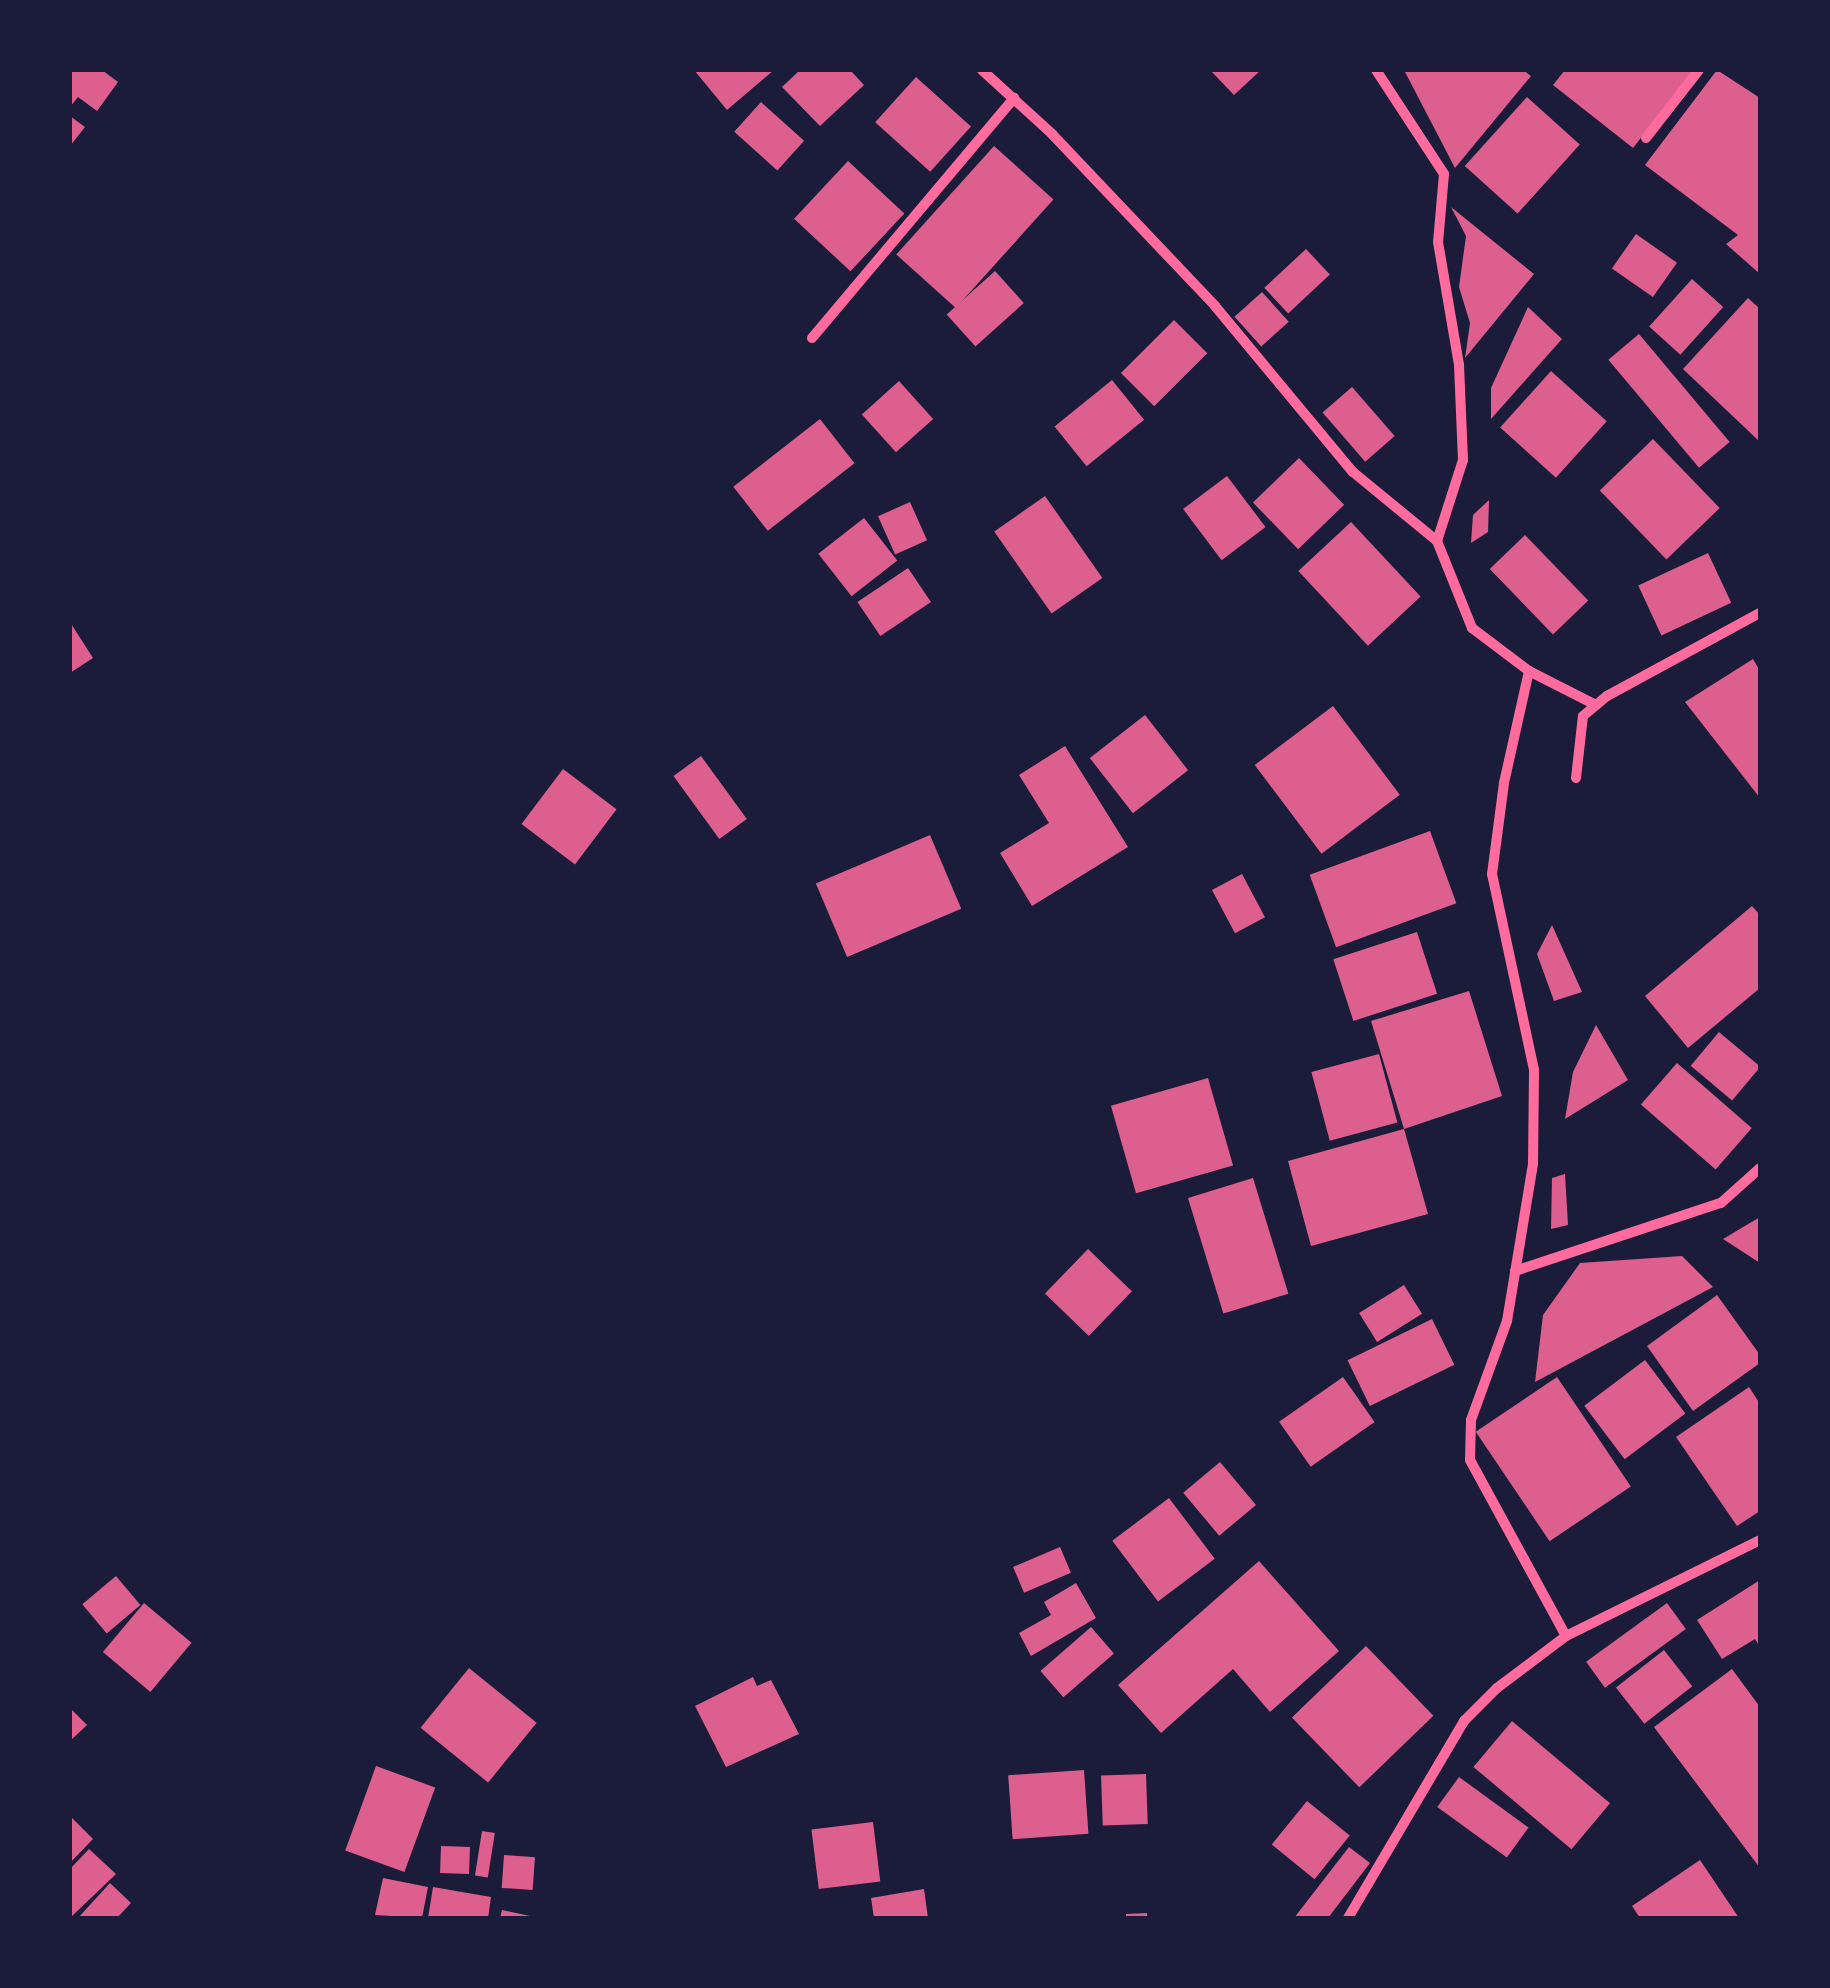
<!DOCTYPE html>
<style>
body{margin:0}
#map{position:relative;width:1830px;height:1988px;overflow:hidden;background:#1b1b3a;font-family:"PT Sans",sans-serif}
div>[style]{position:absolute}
.building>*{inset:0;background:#dd5f8e;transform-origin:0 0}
.minor>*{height:10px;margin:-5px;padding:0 5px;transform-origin:5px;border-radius:5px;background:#ff6b9d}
span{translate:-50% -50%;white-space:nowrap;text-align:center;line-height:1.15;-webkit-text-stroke:10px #1b1b3a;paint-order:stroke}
.frame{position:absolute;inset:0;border:72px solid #1b1b3a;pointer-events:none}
</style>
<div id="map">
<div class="building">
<i style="clip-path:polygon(70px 70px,102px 70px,118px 82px,97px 111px,78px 97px,70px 107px)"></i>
<i style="clip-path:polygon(694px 70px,774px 70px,727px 110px)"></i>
<i style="clip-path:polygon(800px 70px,850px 70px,864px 85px,820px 126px,782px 87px)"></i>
<i style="clip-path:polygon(1210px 70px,1261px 70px,1234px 95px)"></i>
<i style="clip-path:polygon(1404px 70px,1523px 70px,1531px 76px,1455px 168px)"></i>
<i style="clip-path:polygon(1565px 70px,1689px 70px,1692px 73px,1633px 148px,1553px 85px)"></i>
<i style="clip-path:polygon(1717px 70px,1760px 98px,1760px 274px,1726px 244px,1738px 235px,1645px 165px)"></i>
<i style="left:916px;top:77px;width:74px;height:61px;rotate:42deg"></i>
<i style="left:1527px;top:97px;width:71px;height:93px;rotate:42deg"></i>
<i style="left:761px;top:102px;width:58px;height:40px;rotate:42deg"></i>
<i style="clip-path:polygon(70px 116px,85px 127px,70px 146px)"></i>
<i style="left:994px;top:146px;width:80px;height:146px;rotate:42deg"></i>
<i style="left:848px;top:161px;width:77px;height:79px;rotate:43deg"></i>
<i style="clip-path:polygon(1451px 207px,1534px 274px,1465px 358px,1470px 323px,1459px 287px,1466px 236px)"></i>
<i style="left:1636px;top:234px;width:50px;height:42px;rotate:35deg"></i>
<i style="left:1306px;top:249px;width:35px;height:57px;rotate:47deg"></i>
<i style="left:995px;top:271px;width:43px;height:65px;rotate:48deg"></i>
<i style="left:1692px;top:279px;width:42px;height:64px;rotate:42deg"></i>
<i style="left:1262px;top:292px;width:40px;height:37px;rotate:48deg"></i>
<i style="clip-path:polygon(1748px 298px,1760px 309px,1760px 442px,1683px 369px)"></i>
<i style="clip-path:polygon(1528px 307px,1562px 339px,1491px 419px,1491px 388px)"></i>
<i style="left:1174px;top:320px;width:47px;height:75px;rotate:45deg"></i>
<i style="left:1639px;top:334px;width:141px;height:40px;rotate:50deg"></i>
<i style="left:1551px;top:371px;width:75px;height:76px;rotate:42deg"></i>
<i style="left:1112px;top:380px;width:51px;height:74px;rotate:51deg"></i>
<i style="left:899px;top:381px;width:51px;height:50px;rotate:48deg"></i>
<i style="left:1352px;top:387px;width:65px;height:39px;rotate:49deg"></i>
<i style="left:820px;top:419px;width:56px;height:110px;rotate:52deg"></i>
<i style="left:1653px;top:439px;width:96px;height:74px;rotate:46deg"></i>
<i style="left:1299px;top:458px;width:65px;height:64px;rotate:46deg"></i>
<i style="left:1227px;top:476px;width:64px;height:55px;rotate:53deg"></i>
<i style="left:1045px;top:496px;width:100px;height:62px;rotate:55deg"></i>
<i style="clip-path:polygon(1489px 500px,1488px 532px,1471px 543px,1473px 515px)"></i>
<i style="left:910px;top:502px;width:42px;height:35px;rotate:66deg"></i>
<i style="left:864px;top:518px;width:54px;height:58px;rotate:52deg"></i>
<i style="left:1351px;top:522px;width:102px;height:72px;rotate:47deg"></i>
<i style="left:1525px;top:535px;width:91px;height:49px;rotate:46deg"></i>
<i style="left:1708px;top:553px;width:55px;height:77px;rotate:65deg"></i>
<i style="left:908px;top:568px;width:41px;height:61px;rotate:56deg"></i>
<i style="clip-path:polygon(70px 622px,93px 658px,70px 673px)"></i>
<i style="clip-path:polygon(1753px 659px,1760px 671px,1760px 798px,1685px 702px)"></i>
<i style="left:1333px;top:706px;width:111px;height:98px;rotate:53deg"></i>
<i style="left:1145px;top:715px;width:70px;height:70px;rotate:52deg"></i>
<i style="clip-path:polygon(1065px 746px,1128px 847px,1032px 906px,1000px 853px,1049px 823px,1019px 775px)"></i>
<i style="left:701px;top:756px;width:78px;height:34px;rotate:54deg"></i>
<i style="left:563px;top:769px;width:67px;height:69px;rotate:37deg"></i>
<i style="left:1430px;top:831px;width:77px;height:128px;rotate:70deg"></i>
<i style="left:930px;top:835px;width:80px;height:124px;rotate:67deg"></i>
<i style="left:1242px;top:874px;width:49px;height:34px;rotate:62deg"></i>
<i style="clip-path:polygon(1752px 906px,1760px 915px,1760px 988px,1688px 1048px,1645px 996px)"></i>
<i style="clip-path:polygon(1552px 925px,1582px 992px,1554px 1001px,1537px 954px)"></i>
<i style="left:1417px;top:932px;width:65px;height:88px;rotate:72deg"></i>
<i style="clip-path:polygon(1469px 991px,1502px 1096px,1404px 1129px,1428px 1214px,1311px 1246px,1288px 1161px,1404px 1129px,1371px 1021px)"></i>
<i style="clip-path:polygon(1596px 1025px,1628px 1080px,1565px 1119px,1573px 1072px)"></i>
<i style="left:1719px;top:1032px;width:54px;height:44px;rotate:40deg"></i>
<i style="left:1379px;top:1054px;width:71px;height:70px;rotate:75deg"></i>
<i style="left:1677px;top:1063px;width:99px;height:55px;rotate:41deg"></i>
<i style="left:1208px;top:1078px;width:91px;height:101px;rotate:74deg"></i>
<i style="clip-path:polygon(1565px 1174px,1568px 1225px,1551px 1229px,1552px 1178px)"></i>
<i style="left:1253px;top:1178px;width:121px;height:68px;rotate:73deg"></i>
<i style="clip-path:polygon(1760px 1217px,1760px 1263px,1723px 1239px)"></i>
<i style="left:1088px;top:1249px;width:61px;height:62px;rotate:44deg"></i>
<i style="clip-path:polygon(1682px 1256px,1713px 1287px,1535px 1382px,1543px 1315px,1580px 1263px)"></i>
<i style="left:1404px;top:1285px;width:34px;height:53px;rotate:58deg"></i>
<i style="clip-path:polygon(1717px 1295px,1760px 1355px,1760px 1363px,1693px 1411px,1647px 1346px)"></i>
<i style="left:1432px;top:1319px;width:51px;height:94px;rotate:64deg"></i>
<i style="left:1645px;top:1360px;width:67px;height:76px;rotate:53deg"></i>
<i style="left:1343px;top:1377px;width:55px;height:78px;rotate:55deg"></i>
<i style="left:1557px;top:1377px;width:132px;height:98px;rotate:56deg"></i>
<i style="clip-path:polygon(1749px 1387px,1760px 1404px,1760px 1511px,1737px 1526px,1676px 1437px)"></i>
<i style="left:1220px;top:1462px;width:56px;height:48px;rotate:50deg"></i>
<i style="left:1169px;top:1498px;width:76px;height:71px;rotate:53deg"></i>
<i style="left:1060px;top:1547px;width:28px;height:51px;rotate:67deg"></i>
<i style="clip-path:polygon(1259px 1561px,1339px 1651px,1270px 1712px,1233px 1669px,1161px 1733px,1118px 1685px)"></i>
<i style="left:116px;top:1576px;width:38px;height:44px;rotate:50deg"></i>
<i style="clip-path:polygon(1760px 1580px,1760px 1647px,1755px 1639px,1722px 1659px,1697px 1620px)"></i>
<i style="clip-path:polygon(1076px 1583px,1096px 1618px,1031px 1656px,1019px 1633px,1051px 1615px,1044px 1602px)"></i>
<i style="left:144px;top:1603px;width:62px;height:64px;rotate:40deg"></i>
<i style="left:1667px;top:1603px;width:32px;height:100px;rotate:54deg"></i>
<i style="left:1091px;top:1627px;width:35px;height:67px;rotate:49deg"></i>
<i style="left:1366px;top:1646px;width:97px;height:103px;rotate:46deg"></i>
<i style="left:1664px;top:1650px;width:46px;height:61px;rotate:52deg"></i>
<i style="left:469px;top:1668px;width:87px;height:77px;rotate:39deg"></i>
<i style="clip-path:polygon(1732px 1669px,1760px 1707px,1760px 1868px,1654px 1727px)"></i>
<i style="clip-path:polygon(753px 1677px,757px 1686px,771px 1680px,799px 1734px,726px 1767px,695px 1706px)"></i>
<i style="clip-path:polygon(70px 1708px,87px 1725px,70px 1741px)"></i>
<i style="left:1512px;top:1721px;width:128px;height:60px;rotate:40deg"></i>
<i style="left:376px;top:1766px;width:63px;height:90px;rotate:20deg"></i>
<i style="left:1084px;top:1770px;width:64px;height:76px;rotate:86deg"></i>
<i style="left:1146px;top:1774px;width:50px;height:45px;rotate:88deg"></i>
<i style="left:1459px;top:1777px;width:86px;height:37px;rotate:36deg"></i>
<i style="left:1307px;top:1801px;width:55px;height:56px;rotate:39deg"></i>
<i style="clip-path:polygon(70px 1816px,93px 1839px,70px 1863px)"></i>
<i style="left:873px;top:1822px;width:60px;height:62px;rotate:83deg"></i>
<i style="left:482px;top:1831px;width:13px;height:45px;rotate:9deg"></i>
<i style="left:441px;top:1846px;width:29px;height:27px;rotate:2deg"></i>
<i style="clip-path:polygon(1349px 1847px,1370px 1863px,1328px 1918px,1294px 1918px)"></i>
<i style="clip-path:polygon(89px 1849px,116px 1874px,70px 1918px,70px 1869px)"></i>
<i style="left:504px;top:1855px;width:31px;height:33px;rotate:4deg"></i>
<i style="clip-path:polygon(1700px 1860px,1739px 1918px,1640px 1918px,1632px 1906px)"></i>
<i style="clip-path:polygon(383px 1878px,428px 1887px,422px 1918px,375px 1915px)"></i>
<i style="clip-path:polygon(110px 1883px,131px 1903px,117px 1918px,78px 1918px)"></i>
<i style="clip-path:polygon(433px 1887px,491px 1897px,488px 1918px,428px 1918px)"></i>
<i style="clip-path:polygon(924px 1889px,928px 1918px,874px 1918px,871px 1898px)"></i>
<i style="clip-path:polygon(502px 1910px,530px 1916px,530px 1918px,500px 1918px)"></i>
<i style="clip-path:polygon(1147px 1913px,1147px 1918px,1126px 1918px,1126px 1914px)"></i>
</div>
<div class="minor">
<i style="left:982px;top:70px;width:95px;rotate:42.4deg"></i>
<i style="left:1052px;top:134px;width:237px;rotate:46.5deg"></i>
<i style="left:1215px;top:306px;width:216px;rotate:50.3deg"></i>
<i style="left:1353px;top:472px;width:109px;rotate:39.4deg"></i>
<i style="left:1437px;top:541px;width:94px;rotate:68.1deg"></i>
<i style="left:1472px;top:628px;width:71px;rotate:37deg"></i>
<i style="left:1529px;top:671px;width:75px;rotate:26.9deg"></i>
<i style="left:1376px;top:70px;width:124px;rotate:56.8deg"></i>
<i style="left:1444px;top:174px;width:68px;rotate:95deg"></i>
<i style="left:1438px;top:242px;width:125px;rotate:80.3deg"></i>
<i style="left:1459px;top:365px;width:95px;rotate:87.6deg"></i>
<i style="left:1463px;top:460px;width:85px;rotate:107.8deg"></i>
<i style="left:1646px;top:138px;width:86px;rotate:-52.1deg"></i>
<i style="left:812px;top:338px;width:314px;rotate:-49.9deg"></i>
<i style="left:1529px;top:671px;width:115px;rotate:102.6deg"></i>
<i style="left:1504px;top:783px;width:92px;rotate:97.5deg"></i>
<i style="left:1492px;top:874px;width:200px;rotate:77.9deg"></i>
<i style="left:1534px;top:1070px;width:94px;rotate:90.6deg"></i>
<i style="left:1533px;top:1164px;width:159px;rotate:99.4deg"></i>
<i style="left:1507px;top:1321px;width:105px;rotate:110deg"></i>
<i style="left:1471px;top:1420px;width:40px;rotate:91.4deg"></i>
<i style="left:1470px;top:1460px;width:200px;rotate:61.4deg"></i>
<i style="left:1576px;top:778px;width:62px;rotate:-83.6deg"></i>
<i style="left:1583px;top:716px;width:31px;rotate:-40deg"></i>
<i style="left:1607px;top:696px;width:174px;rotate:-28.5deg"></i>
<i style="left:1515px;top:1271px;width:217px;rotate:-18.3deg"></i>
<i style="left:1721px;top:1203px;width:52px;rotate:-41.9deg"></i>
<i style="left:1348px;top:1918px;width:229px;rotate:-59.5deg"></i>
<i style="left:1464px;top:1721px;width:47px;rotate:-45deg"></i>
<i style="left:1497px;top:1688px;width:86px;rotate:-37deg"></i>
<i style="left:1566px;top:1636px;width:216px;rotate:-26.3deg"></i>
</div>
<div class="frame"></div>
</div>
